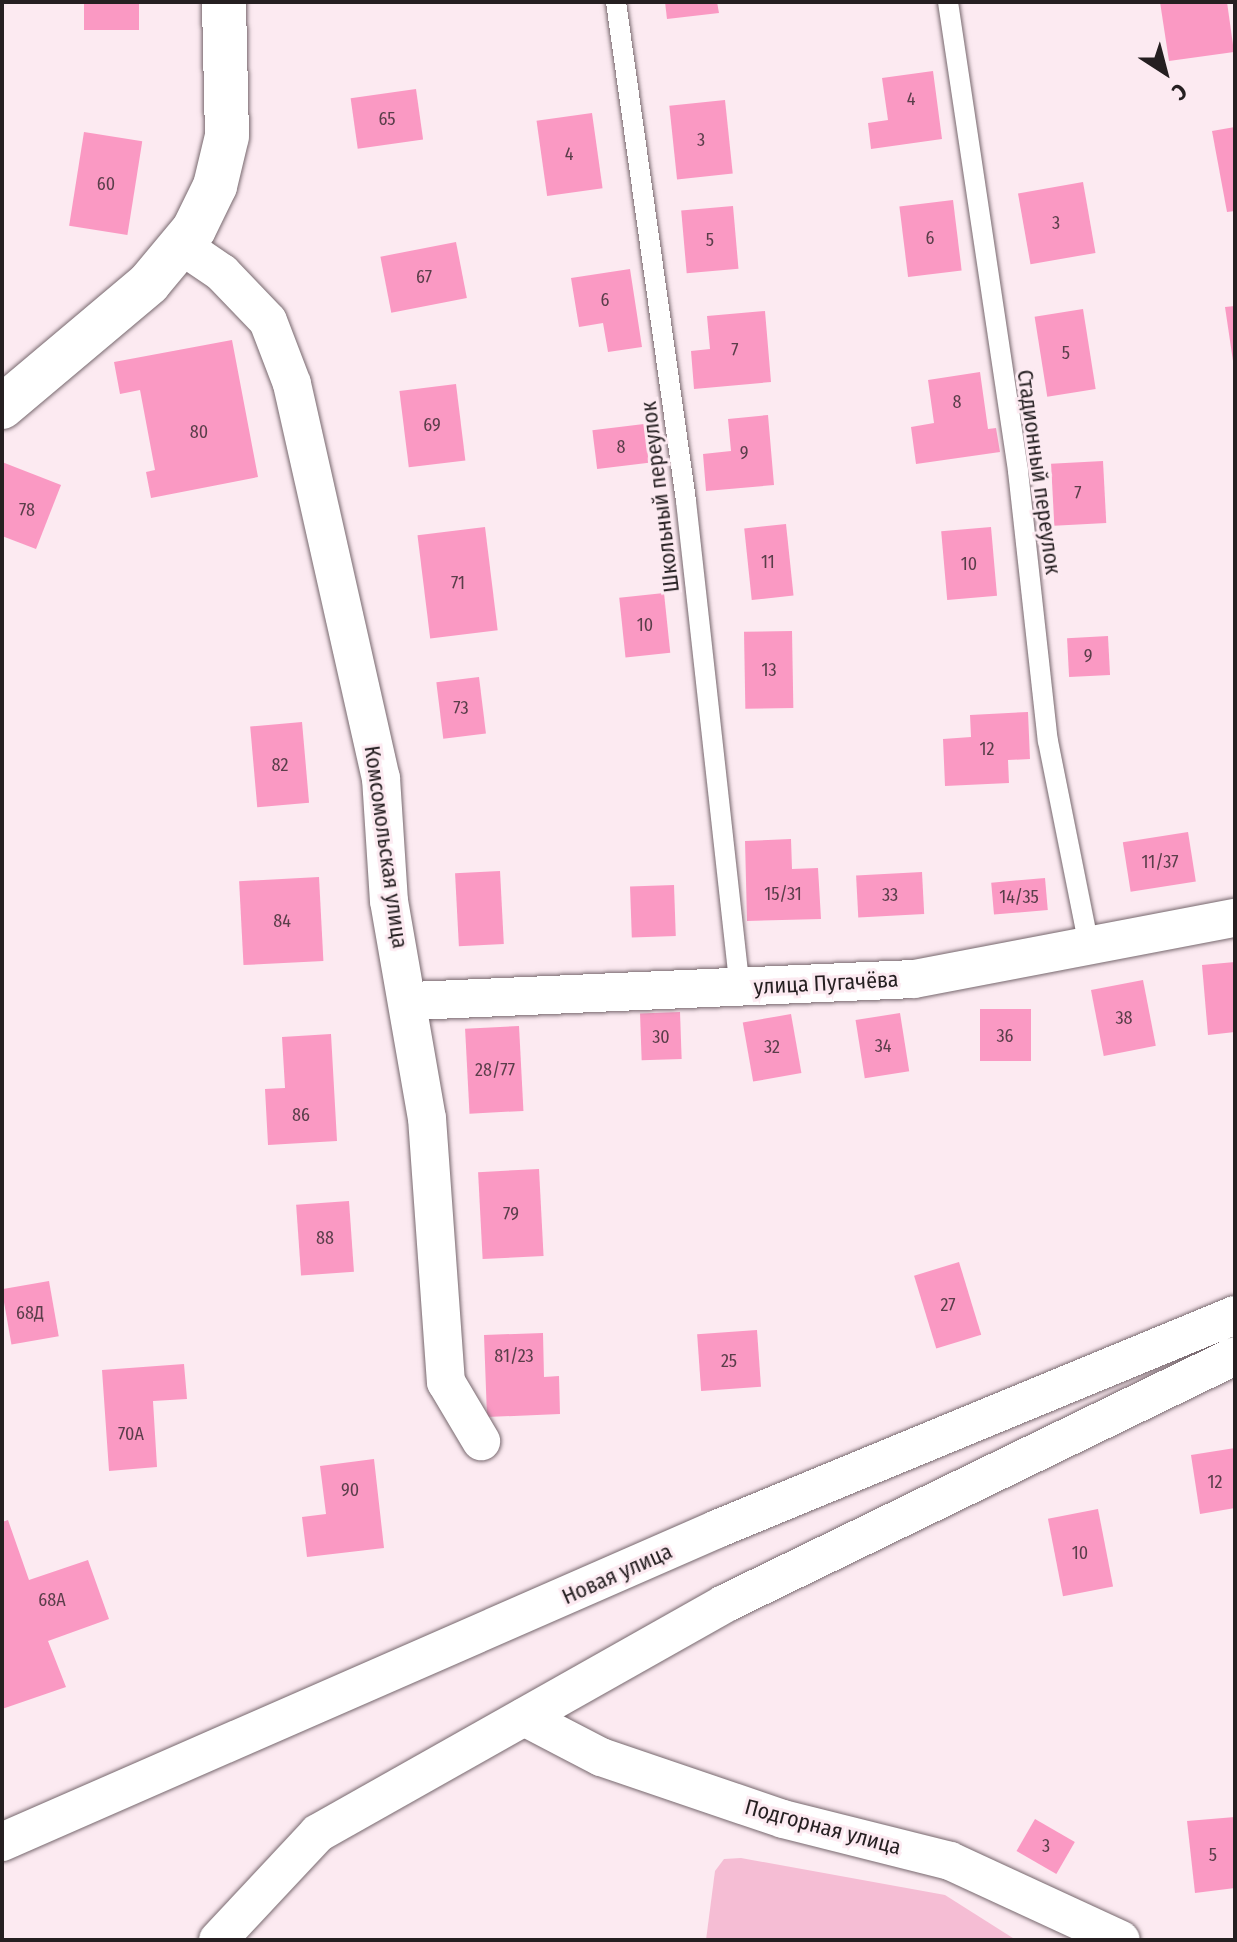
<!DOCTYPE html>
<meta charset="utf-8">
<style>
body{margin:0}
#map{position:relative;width:1237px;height:1942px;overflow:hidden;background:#fceaf1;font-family:"Fira Sans Condensed",sans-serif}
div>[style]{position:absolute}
.green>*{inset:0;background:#f5bdd4}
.building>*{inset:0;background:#fa99c3;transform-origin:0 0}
.roads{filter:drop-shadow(0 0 2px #77686e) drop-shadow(0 0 2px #77686e)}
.lane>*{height:20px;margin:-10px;padding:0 10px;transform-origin:10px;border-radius:10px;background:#fff}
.street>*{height:38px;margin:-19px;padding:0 19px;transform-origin:19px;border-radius:19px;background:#fff}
.secondary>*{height:44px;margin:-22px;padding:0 22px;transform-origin:22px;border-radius:22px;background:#fff}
span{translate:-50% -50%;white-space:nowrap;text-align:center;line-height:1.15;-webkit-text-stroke:6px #fceaf1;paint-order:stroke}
.number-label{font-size:18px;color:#5a3e4a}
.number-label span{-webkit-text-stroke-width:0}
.street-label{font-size:22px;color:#251f21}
.frame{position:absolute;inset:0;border:4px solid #251f21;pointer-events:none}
.north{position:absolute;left:1125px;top:32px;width:80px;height:80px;-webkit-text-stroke:6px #fceaf1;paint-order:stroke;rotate:144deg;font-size:22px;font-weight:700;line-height:32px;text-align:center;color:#251f21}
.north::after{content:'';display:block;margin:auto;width:28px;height:36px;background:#251f21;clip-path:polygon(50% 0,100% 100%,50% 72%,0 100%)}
</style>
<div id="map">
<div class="green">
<i style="clip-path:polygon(741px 1858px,945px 1895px,1016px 1940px,706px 1940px,715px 1871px,724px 1859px)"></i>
</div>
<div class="building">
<i style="left:84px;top:2px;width:55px;height:28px"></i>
<i style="clip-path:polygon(665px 2px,717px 2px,719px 13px,667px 19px)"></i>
<i style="clip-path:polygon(1160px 2px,1227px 2px,1234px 52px,1169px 61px)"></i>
<i style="clip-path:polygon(933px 71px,942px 139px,871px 149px,868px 123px,888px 120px,882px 78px)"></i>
<i style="left:416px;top:89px;width:51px;height:66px;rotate:82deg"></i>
<i style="left:725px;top:100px;width:74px;height:56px;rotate:84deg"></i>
<i style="left:592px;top:113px;width:76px;height:56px;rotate:82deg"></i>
<i style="clip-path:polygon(1235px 127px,1235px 211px,1227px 212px,1212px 131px)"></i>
<i style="left:84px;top:132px;width:59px;height:95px;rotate:9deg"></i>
<i style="left:1083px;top:182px;width:72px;height:66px;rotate:80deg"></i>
<i style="left:953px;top:200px;width:71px;height:54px;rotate:83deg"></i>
<i style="left:733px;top:206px;width:63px;height:52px;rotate:85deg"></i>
<i style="left:456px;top:242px;width:57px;height:77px;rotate:79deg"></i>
<i style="clip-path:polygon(630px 269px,642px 347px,608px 352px,603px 323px,579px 327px,571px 278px)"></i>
<i style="clip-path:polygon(1235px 306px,1235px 361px,1233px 361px,1225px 307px)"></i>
<i style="left:1083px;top:309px;width:81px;height:49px;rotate:81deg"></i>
<i style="clip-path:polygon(765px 311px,771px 382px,694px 389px,691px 351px,710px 349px,707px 316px)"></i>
<i style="clip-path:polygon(232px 340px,258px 477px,151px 498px,146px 472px,155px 470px,140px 390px,120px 394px,114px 362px)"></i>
<i style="clip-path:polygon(980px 372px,988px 429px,996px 428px,1000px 452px,916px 464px,911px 427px,934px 423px,928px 380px)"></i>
<i style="left:456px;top:384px;width:77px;height:57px;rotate:83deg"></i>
<i style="clip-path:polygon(768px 415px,774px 485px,706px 491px,703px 454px,731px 451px,728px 419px)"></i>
<i style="left:644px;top:424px;width:39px;height:52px;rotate:83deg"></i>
<i style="left:1103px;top:461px;width:62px;height:52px;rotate:87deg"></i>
<i style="clip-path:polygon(2px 462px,61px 485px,36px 549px,2px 536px)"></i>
<i style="left:786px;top:524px;width:72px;height:42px;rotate:84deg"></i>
<i style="left:485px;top:527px;width:104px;height:68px;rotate:83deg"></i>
<i style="left:991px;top:527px;width:69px;height:50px;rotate:85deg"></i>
<i style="left:664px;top:593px;width:60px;height:45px;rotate:84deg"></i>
<i style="left:792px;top:631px;width:77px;height:48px;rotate:89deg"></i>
<i style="left:1108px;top:636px;width:39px;height:41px;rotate:87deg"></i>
<i style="left:479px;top:677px;width:57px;height:43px;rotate:83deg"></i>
<i style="clip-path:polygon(1028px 712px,1030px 759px,1008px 760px,1009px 783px,945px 786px,943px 739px,971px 737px,970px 715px)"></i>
<i style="left:302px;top:722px;width:81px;height:52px;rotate:85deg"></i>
<i style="left:1188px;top:832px;width:50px;height:66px;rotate:81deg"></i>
<i style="clip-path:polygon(791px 839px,792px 869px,818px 868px,821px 919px,747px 921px,745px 841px)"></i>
<i style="left:500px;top:871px;width:73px;height:45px;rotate:87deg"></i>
<i style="left:922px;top:872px;width:42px;height:66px;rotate:87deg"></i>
<i style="left:319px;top:877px;width:84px;height:80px;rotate:87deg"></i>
<i style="left:1045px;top:878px;width:32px;height:54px;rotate:85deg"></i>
<i style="left:674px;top:885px;width:51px;height:44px;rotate:88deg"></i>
<i style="clip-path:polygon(1235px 962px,1235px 1032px,1208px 1035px,1202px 965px)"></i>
<i style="left:1143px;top:980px;width:67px;height:53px;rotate:79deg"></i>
<i style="left:1031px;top:1009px;width:52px;height:51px;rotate:90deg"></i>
<i style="left:680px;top:1012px;width:47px;height:40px;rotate:88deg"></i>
<i style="left:900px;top:1013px;width:59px;height:45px;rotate:81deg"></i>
<i style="left:791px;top:1014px;width:60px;height:49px;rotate:80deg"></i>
<i style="left:519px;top:1026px;width:85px;height:54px;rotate:87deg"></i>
<i style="clip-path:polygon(331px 1034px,337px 1141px,268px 1145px,265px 1089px,285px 1088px,282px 1037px)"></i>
<i style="left:539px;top:1169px;width:87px;height:61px;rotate:87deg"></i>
<i style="left:349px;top:1201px;width:71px;height:53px;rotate:86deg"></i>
<i style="left:959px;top:1262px;width:76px;height:47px;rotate:73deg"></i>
<i style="left:49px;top:1281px;width:56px;height:48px;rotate:80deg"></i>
<i style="left:757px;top:1330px;width:57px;height:60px;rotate:86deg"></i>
<i style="clip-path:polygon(543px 1333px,544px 1377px,559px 1376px,560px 1414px,487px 1417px,484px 1335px)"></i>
<i style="clip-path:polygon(184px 1364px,187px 1399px,153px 1401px,157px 1467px,109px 1471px,102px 1370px)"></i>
<i style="clip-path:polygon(1235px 1448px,1235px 1508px,1200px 1514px,1191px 1455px)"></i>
<i style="clip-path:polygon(374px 1459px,384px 1548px,307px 1557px,302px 1517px,326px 1514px,320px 1466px)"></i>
<i style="left:1098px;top:1509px;width:79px;height:51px;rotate:79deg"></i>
<i style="clip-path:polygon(8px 1520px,29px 1580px,88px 1560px,109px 1619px,48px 1641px,66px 1687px,2px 1709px,2px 1522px)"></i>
<i style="clip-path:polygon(1235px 1817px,1235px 1888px,1195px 1893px,1187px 1821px)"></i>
<i style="left:1035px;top:1819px;width:46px;height:37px;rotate:30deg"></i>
</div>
<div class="roads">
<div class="lane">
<i style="left:616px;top:2px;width:504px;rotate:82.01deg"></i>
<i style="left:686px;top:501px;width:489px;rotate:83.7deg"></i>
<i style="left:948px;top:2px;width:474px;rotate:81.5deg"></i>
<i style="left:1018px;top:471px;width:272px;rotate:83.7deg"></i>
<i style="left:1048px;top:741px;width:210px;rotate:78.7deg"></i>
</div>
<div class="street">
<i style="left:181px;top:245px;width:50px;rotate:34.3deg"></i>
<i style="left:222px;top:273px;width:66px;rotate:46.2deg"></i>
<i style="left:268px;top:321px;width:67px;rotate:69.1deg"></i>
<i style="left:292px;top:384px;width:404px;rotate:77.3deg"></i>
<i style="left:381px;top:778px;width:123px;rotate:86.3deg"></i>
<i style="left:389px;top:901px;width:220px;rotate:80.1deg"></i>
<i style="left:427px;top:1118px;width:265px;rotate:85.9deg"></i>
<i style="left:446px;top:1382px;width:69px;rotate:59.3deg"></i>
<i style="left:412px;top:1001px;width:502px;rotate:-2.51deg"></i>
<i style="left:914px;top:979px;width:327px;rotate:-10.8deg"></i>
<i style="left:524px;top:1717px;width:87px;rotate:27.5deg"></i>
<i style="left:601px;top:1757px;width:192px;rotate:18.8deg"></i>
<i style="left:783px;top:1819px;width:172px;rotate:14.1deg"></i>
<i style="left:950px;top:1861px;width:188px;rotate:24.8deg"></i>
<i style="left:2px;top:1842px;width:781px;rotate:-23.64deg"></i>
<i style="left:717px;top:1529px;width:560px;rotate:-22.45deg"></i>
<i style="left:218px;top:1940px;width:146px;rotate:-46.9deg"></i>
<i style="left:318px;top:1833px;width:466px;rotate:-29.4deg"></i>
<i style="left:724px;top:1604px;width:568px;rotate:-25.89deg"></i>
</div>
<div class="secondary">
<i style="left:2px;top:407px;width:192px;rotate:-40.1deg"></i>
<i style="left:149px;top:283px;width:70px;rotate:-50.2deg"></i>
<i style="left:194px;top:229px;width:48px;rotate:-64deg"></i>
<i style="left:215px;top:186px;width:51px;rotate:-76.5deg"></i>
<i style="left:227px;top:136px;width:134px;rotate:-91.3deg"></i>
</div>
</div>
<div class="number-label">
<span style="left:911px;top:99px">4</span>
<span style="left:387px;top:119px">65</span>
<span style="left:701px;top:140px">3</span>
<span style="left:569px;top:154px">4</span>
<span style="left:106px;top:184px">60</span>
<span style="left:1056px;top:223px">3</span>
<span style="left:930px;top:238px">6</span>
<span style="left:710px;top:240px">5</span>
<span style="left:424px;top:277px">67</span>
<span style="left:605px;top:300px">6</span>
<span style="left:735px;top:350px">7</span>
<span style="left:1066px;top:353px">5</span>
<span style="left:957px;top:402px">8</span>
<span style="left:432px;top:425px">69</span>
<span style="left:199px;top:432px">80</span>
<span style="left:621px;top:447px">8</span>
<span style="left:744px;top:453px">9</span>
<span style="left:1078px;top:493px">7</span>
<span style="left:27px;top:510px">78</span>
<span style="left:768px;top:562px">11</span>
<span style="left:969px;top:564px">10</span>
<span style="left:458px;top:583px">71</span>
<span style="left:645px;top:625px">10</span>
<span style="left:1088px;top:656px">9</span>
<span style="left:769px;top:670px">13</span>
<span style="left:461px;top:708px">73</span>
<span style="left:987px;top:749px">12</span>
<span style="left:280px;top:765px">82</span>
<span style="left:1160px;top:862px">11/37</span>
<span style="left:783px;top:894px">15/31</span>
<span style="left:890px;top:895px">33</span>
<span style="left:1019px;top:897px">14/35</span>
<span style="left:282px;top:921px">84</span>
<span style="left:1124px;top:1018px">38</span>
<span style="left:1005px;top:1036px">36</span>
<span style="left:661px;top:1037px">30</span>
<span style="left:883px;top:1046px">34</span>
<span style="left:772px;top:1047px">32</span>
<span style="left:495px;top:1070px">28/77</span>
<span style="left:301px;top:1115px">86</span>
<span style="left:511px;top:1214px">79</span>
<span style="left:325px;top:1238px">88</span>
<span style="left:948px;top:1305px">27</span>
<span style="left:30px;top:1313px">68Д</span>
<span style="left:514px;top:1356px">81/23</span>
<span style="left:729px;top:1361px">25</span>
<span style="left:131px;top:1434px">70А</span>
<span style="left:1215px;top:1482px">12</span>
<span style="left:350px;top:1490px">90</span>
<span style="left:1080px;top:1553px">10</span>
<span style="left:52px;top:1600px">68А</span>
<span style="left:1046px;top:1846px">3</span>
<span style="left:1213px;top:1855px">5</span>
</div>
<div class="street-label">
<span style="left:1039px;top:472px;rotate:82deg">Стадионный переулок</span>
<span style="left:660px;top:497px;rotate:-97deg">Школьный переулок</span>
<span style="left:386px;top:847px;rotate:82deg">Комсомольская улица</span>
<span style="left:826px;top:983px;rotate:-3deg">улица Пугачёва</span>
<span style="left:617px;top:1574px;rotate:-24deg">Новая улица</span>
<span style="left:823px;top:1827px;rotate:15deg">Подгорная улица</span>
</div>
<div class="frame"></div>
<div class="north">С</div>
</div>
